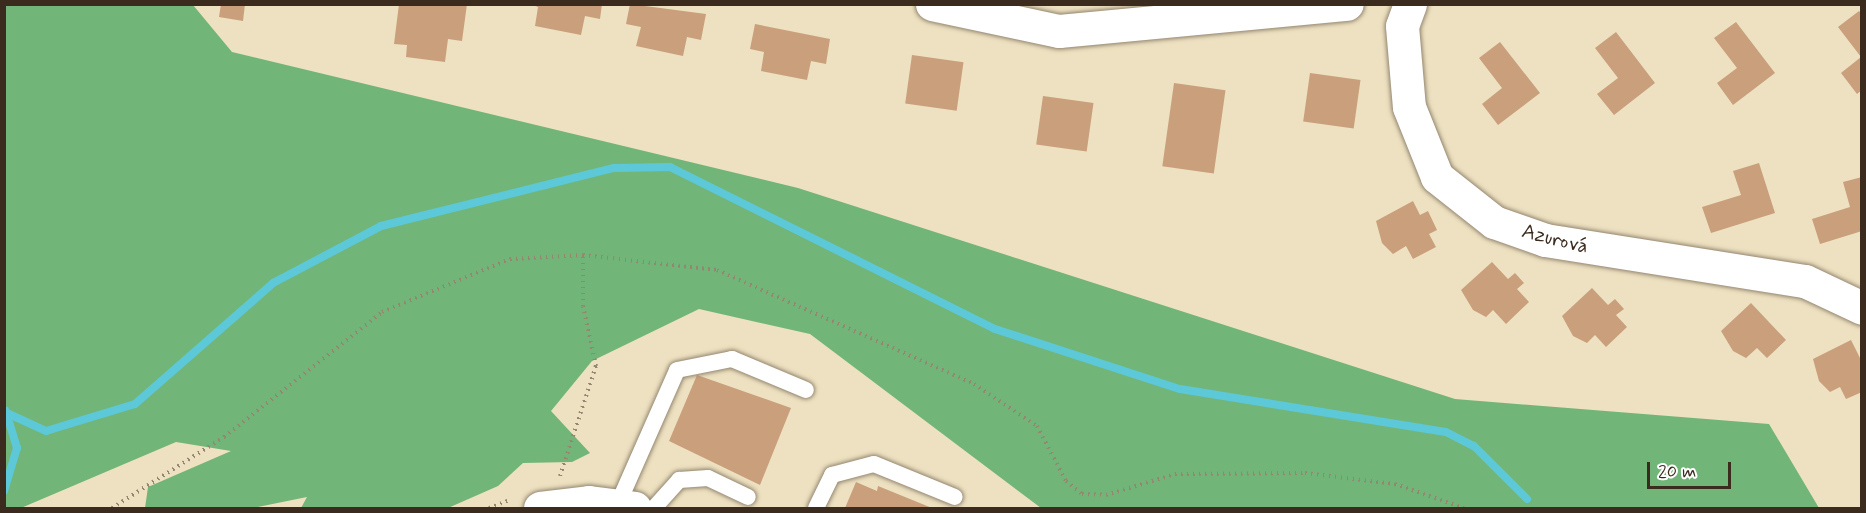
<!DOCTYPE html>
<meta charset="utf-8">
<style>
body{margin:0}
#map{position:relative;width:1866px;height:513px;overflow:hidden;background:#ede1c1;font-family:Mynerve,sans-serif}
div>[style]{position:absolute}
.forest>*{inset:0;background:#72b578}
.stream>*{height:8px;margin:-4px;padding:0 4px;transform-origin:4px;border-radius:4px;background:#5dc8d7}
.building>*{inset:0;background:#ca9f7b;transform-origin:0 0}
.path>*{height:4px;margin-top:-2px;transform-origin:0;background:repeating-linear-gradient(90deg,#948670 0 1.5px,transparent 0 6px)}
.roads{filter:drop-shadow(0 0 2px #948670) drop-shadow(0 0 2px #948670)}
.service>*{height:16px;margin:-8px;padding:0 8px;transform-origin:8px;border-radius:8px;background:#fff}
.minor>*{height:33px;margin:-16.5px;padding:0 16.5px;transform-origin:16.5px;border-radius:16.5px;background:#fff}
span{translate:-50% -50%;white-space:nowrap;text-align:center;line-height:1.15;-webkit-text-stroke:5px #fff;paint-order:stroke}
.street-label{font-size:21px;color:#3b2a1e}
.frame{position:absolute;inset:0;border:6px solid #3b2a1e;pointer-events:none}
.scale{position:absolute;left:1647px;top:462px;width:84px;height:27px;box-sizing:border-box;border:3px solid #3b2a1e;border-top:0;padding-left:8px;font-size:18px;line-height:21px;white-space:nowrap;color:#3b2a1e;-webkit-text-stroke:4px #fff;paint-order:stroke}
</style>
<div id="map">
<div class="forest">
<i style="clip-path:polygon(4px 5px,193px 5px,232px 52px,798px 188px,1455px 399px,1769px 424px,1819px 508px,1041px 508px,810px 334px,699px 309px,592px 361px,551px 411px,590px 453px,572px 462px,523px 463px,498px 486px,448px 508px,301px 508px,307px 497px,253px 508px,145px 508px,148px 487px,231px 451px,176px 442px,21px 508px,5px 508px)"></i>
</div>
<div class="stream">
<i style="left:9px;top:414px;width:41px;rotate:24.7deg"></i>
<i style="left:46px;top:431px;width:93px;rotate:-16.9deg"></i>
<i style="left:135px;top:404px;width:184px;rotate:-41.2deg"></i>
<i style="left:273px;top:283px;width:122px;rotate:-27.8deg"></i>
<i style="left:381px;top:226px;width:240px;rotate:-14deg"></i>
<i style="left:614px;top:168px;width:56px;rotate:-1deg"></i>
<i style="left:670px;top:167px;width:363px;rotate:26.5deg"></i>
<i style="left:995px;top:329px;width:194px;rotate:18deg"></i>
<i style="left:1180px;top:389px;width:269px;rotate:9.2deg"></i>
<i style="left:1446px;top:432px;width:31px;rotate:27deg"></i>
<i style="left:1474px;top:446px;width:75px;rotate:45deg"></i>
<i style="left:4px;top:491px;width:45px;rotate:-73.2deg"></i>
<i style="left:17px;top:448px;width:39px;rotate:-107deg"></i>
</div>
<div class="building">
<i style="clip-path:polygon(221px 4px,245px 4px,243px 21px,219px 17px)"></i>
<i style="clip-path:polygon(399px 4px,467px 4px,462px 41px,448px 39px,445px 62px,406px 57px,407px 45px,394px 44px)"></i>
<i style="clip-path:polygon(530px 4px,602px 4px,600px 19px,585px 16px,581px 35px,535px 26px,538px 7px)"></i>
<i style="clip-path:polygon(630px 4px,706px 14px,701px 40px,687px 37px,683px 56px,636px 46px,641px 27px,626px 24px)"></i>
<i style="clip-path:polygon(1859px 11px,1862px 14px,1862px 90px,1857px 94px,1841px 73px,1861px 57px,1838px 27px)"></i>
<i style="clip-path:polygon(1736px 22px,1775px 73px,1733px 105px,1717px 83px,1737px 68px,1714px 38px)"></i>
<i style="clip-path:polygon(755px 24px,830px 39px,826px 64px,811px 61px,807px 80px,761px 71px,764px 52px,750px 49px)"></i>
<i style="clip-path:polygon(1616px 32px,1655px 83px,1614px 115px,1597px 94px,1618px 78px,1595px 48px)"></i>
<i style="clip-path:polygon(1500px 42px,1540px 93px,1498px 125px,1482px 104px,1502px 88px,1479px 58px)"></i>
<i style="left:912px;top:55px;width:52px;height:49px;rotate:8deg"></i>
<i style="left:1310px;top:73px;width:51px;height:49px;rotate:8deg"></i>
<i style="left:1174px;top:83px;width:52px;height:84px;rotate:8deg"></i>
<i style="left:1043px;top:96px;width:51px;height:49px;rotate:8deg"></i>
<i style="clip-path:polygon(1759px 163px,1775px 213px,1711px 233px,1702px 207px,1741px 195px,1733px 171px)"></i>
<i style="clip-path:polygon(1862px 177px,1862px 231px,1820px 244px,1812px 219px,1850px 207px,1843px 182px)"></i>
<i style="clip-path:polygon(1413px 201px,1420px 215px,1428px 211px,1437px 230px,1429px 234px,1436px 247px,1413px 259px,1406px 246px,1393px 254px,1382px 243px,1376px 221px)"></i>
<i style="clip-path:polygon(1492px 262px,1508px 279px,1515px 273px,1524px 283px,1517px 289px,1529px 302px,1506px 324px,1493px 310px,1486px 317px,1473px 310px,1461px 290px)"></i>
<i style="clip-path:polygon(1592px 288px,1608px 305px,1615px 299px,1624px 309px,1616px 315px,1627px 327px,1606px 347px,1595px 335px,1587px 343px,1573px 336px,1562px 316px)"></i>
<i style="clip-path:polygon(1751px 303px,1786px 340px,1767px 358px,1757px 348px,1746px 358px,1733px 351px,1721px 331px)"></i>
<i style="clip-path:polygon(1851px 340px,1862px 362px,1862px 392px,1846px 399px,1840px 387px,1830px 392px,1819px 381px,1813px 359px)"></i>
<i style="clip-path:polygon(697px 375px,791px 408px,760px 485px,669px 441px)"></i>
<i style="clip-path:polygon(856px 482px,877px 491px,878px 486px,932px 508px,845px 508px)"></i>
</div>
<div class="path">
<i style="left:560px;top:476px;width:116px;rotate:-71.9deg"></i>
<i style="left:596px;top:366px;width:61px;rotate:-102.2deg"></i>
<i style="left:583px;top:306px;width:51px;rotate:-90deg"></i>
<i style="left:112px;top:508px;width:133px;rotate:-32.4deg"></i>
<i style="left:224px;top:437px;width:201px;rotate:-38.3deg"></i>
<i style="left:382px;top:312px;width:139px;rotate:-22.5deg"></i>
<i style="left:510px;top:259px;width:73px;rotate:-3.1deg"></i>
<i style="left:583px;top:255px;width:135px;rotate:6.4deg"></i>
<i style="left:717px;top:270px;width:281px;rotate:23.9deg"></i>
<i style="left:974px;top:384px;width:76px;rotate:33.7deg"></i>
<i style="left:1037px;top:426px;width:62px;rotate:62.2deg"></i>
<i style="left:1066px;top:481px;width:21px;rotate:39deg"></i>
<i style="left:1082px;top:494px;width:24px;rotate:2deg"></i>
<i style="left:1106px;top:495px;width:72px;rotate:-16.9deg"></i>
<i style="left:1175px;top:474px;width:130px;rotate:-0.4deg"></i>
<i style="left:1305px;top:473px;width:91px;rotate:7deg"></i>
<i style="left:1395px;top:484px;width:73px;rotate:19.2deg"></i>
<i style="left:489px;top:508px;width:22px;rotate:-21deg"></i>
</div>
<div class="roads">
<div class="service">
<i style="left:618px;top:504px;width:146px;rotate:-66.2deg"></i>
<i style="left:677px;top:370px;width:56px;rotate:-11.3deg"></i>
<i style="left:732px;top:359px;width:80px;rotate:22.7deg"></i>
<i style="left:654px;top:508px;width:38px;rotate:-48deg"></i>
<i style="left:679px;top:480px;width:29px;rotate:-4deg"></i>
<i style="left:708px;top:478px;width:44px;rotate:25.4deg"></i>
<i style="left:816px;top:508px;width:37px;rotate:-64deg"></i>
<i style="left:832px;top:475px;width:43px;rotate:-14.7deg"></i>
<i style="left:874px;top:464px;width:87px;rotate:22.2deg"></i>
</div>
<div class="minor">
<i style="left:932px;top:4px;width:130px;rotate:12deg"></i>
<i style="left:1059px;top:31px;width:289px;rotate:-5.4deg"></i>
<i style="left:1410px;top:4px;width:23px;rotate:110deg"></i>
<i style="left:1402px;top:26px;width:81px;rotate:85.1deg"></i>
<i style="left:1409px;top:107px;width:75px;rotate:68.2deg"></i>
<i style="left:1437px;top:177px;width:73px;rotate:38.3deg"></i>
<i style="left:1494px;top:222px;width:54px;rotate:19.4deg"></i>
<i style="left:1545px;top:240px;width:263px;rotate:9deg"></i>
<i style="left:1805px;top:281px;width:63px;rotate:25.3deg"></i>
<i style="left:540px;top:508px;width:49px;rotate:-7deg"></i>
<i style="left:589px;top:502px;width:46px;rotate:7.4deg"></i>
</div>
</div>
<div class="street-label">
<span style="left:1555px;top:239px;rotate:14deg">Azurová</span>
</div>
<div class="frame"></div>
<div class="scale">20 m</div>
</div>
